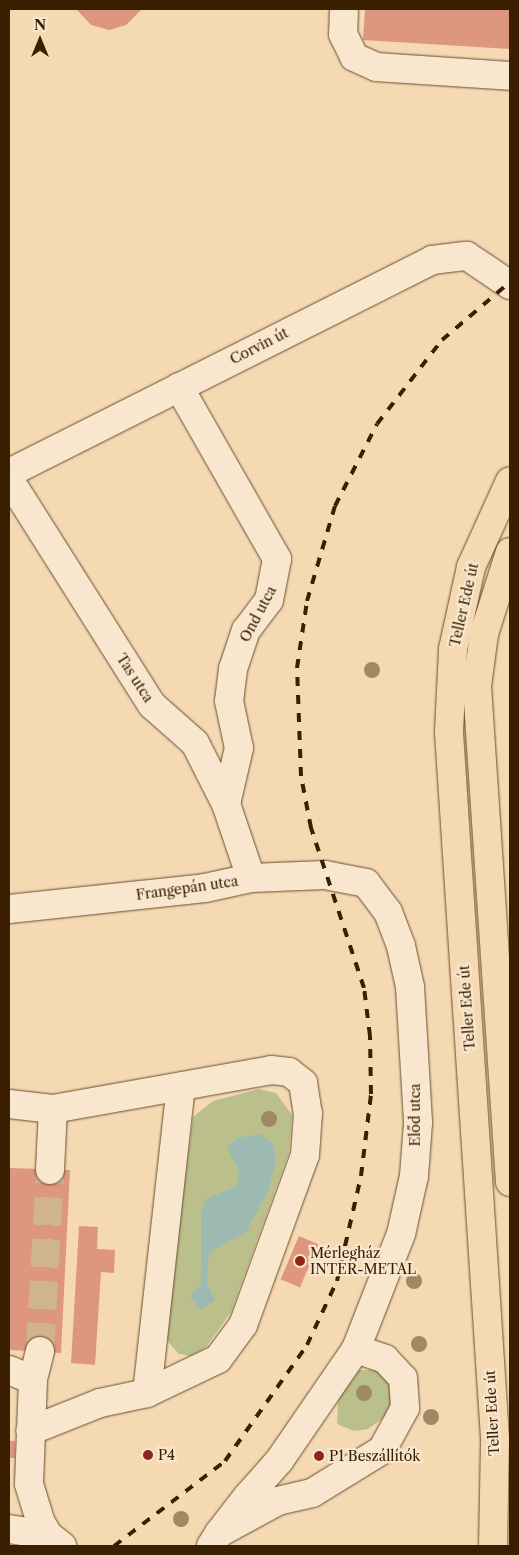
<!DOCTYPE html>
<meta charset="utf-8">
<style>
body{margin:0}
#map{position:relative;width:519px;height:1555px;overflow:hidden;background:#f4d9b3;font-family:"Libre Caslon Text",serif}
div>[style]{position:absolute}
.green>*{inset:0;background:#bbbf8c}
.water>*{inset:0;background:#9cbab1}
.building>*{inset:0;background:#de9680;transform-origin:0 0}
.minor-tunnel>*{height:28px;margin-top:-14px;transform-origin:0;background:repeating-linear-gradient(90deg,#cfb48f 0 28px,transparent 0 42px)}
.roads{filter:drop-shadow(0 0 1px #684e2d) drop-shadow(0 0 1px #684e2d)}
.minor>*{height:28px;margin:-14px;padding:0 14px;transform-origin:14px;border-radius:14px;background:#f8e6ce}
.major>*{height:28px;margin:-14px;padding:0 14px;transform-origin:14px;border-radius:14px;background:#f4d9b3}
.rail>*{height:4px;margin-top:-2px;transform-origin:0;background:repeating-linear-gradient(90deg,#3a2000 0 9px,transparent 0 18px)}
.trees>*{width:16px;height:16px;margin:-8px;border-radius:50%;background:#9f8964}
.dots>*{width:14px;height:14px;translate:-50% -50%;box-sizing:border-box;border:2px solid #f8e6ce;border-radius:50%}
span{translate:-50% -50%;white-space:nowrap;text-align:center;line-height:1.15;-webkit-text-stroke:4.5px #f8e6ce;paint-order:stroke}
.street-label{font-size:14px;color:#3a2000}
.poi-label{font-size:14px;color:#3a2000}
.left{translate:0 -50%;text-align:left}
.frame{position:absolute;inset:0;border:10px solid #3a2000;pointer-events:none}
.north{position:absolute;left:15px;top:15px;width:50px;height:50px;-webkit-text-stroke:4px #f8e6ce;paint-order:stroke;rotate:0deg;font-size:14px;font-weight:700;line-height:20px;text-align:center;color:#3a2000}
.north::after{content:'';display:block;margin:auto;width:18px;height:22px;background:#3a2000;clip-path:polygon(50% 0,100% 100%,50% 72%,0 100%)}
</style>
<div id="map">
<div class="green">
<i style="clip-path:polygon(259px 1089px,276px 1093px,292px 1115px,289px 1152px,231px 1312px,206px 1347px,190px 1356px,179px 1354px,164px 1337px,193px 1117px,213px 1101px)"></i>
<i style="clip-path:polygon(356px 1370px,378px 1370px,390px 1379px,395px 1392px,386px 1416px,368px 1429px,354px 1431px,337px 1424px,338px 1402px,347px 1378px)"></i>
</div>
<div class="water">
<i style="clip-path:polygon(260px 1134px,273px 1144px,276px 1160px,268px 1191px,246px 1232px,209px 1252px,207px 1284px,215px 1300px,201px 1310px,190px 1297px,201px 1284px,201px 1215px,206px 1199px,237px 1186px,239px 1171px,227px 1147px,237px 1138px)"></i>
</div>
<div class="building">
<i style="clip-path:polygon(76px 9px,142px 9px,126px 25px,109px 30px,91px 25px)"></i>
<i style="clip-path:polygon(365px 9px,510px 9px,510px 49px,363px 40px)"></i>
<i style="clip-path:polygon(9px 1168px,70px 1170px,61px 1353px,9px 1350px)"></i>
<i style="clip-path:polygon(79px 1226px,98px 1227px,97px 1249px,115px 1250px,114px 1273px,101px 1272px,95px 1365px,71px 1363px)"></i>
<i style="left:299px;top:1236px;width:21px;height:47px;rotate:23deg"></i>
<i style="left:9px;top:1441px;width:6px;height:17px"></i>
</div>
<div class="minor-tunnel">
<i style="left:40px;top:1351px;width:181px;rotate:-86.8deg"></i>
</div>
<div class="roads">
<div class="minor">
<i style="left:344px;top:9px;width:25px;rotate:92deg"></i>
<i style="left:343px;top:34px;width:25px;rotate:64deg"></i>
<i style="left:354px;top:57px;width:24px;rotate:24deg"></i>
<i style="left:376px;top:67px;width:134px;rotate:3.8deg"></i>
<i style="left:179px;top:387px;width:198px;rotate:60.3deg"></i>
<i style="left:277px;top:559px;width:42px;rotate:101deg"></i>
<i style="left:269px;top:600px;width:38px;rotate:127deg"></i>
<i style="left:246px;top:630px;width:41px;rotate:108.4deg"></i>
<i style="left:233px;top:669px;width:32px;rotate:97deg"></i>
<i style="left:229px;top:701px;width:48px;rotate:78deg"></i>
<i style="left:239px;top:748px;width:57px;rotate:103.1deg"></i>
<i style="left:9px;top:473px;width:474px;rotate:-26.7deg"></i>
<i style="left:432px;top:260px;width:35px;rotate:-7deg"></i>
<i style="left:467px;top:256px;width:52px;rotate:34deg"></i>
<i style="left:9px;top:479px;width:267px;rotate:57.7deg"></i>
<i style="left:152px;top:705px;width:57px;rotate:41.5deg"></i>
<i style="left:195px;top:743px;width:68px;rotate:63.1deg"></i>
<i style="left:226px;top:804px;width:78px;rotate:71.3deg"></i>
<i style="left:9px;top:909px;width:197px;rotate:-6.1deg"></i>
<i style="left:205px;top:888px;width:47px;rotate:-12.3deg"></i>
<i style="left:251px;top:878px;width:74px;rotate:-2.3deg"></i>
<i style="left:325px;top:875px;width:42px;rotate:11deg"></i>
<i style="left:366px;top:883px;width:36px;rotate:53deg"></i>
<i style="left:388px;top:912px;width:36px;rotate:69deg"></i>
<i style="left:401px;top:946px;width:42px;rotate:77.6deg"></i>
<i style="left:410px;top:987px;width:136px;rotate:86.6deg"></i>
<i style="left:418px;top:1123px;width:53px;rotate:94.3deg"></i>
<i style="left:414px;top:1176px;width:59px;rotate:102.6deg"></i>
<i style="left:401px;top:1234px;width:123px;rotate:111.4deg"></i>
<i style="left:9px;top:1104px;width:44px;rotate:6.5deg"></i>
<i style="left:53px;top:1109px;width:221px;rotate:-10.1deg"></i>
<i style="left:271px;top:1070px;width:18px;rotate:6deg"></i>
<i style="left:289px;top:1072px;width:18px;rotate:38deg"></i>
<i style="left:303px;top:1083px;width:30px;rotate:81deg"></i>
<i style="left:308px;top:1113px;width:42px;rotate:94.1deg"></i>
<i style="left:305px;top:1155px;width:181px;rotate:110deg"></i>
<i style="left:243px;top:1325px;width:42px;rotate:126.3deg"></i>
<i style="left:218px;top:1359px;width:79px;rotate:154.4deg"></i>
<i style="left:147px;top:1393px;width:48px;rotate:168deg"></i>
<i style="left:100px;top:1403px;width:75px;rotate:158.2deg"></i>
<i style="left:50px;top:1170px;width:61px;rotate:-87.2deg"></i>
<i style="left:40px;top:1351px;width:30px;rotate:104deg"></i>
<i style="left:33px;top:1380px;width:104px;rotate:92.2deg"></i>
<i style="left:29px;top:1484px;width:39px;rotate:73deg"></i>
<i style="left:40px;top:1521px;width:16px;rotate:60deg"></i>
<i style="left:48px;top:1535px;width:18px;rotate:38deg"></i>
<i style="left:9px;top:1370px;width:26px;rotate:23deg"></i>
<i style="left:147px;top:1393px;width:308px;rotate:-83.7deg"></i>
<i style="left:9px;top:1529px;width:39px;rotate:9deg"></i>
<i style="left:211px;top:1546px;width:15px;rotate:-58deg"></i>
<i style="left:219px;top:1533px;width:46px;rotate:-52.1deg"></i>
<i style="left:247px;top:1497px;width:48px;rotate:-48.4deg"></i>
<i style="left:279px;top:1461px;width:136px;rotate:-55.5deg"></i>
<i style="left:356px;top:1349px;width:31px;rotate:19deg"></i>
<i style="left:385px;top:1359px;width:26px;rotate:47deg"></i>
<i style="left:403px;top:1378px;width:30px;rotate:86deg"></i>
<i style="left:405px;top:1408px;width:48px;rotate:118.7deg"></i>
<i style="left:382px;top:1450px;width:82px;rotate:148.4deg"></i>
<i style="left:312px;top:1493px;width:35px;rotate:167deg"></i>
<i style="left:278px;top:1501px;width:67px;rotate:151.5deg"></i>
</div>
<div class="major">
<i style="left:510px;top:552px;width:86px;rotate:107.6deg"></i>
<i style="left:484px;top:634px;width:52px;rotate:97.7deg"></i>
<i style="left:477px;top:686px;width:497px;rotate:86.2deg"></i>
<i style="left:493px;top:1546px;width:108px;rotate:-88.9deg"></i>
<i style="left:495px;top:1438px;width:707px;rotate:-93.73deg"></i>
<i style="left:449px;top:732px;width:83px;rotate:-87.2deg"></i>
<i style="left:453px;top:649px;width:84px;rotate:-77.6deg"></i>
<i style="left:471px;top:567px;width:94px;rotate:-65.6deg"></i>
</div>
</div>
<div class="rail">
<i style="left:114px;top:1546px;width:140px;rotate:-37.4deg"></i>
<i style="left:225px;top:1461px;width:142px;rotate:-54.7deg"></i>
<i style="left:307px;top:1345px;width:71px;rotate:-64.9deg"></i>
<i style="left:337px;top:1281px;width:108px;rotate:-77.1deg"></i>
<i style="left:361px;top:1176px;width:83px;rotate:-83deg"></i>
<i style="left:371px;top:1094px;width:58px;rotate:-91deg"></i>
<i style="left:370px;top:1036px;width:48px;rotate:-97.1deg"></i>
<i style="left:364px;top:988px;width:169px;rotate:-108.3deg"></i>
<i style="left:311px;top:828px;width:53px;rotate:-100.9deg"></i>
<i style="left:301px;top:776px;width:108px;rotate:-92.1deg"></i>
<i style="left:297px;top:668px;width:68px;rotate:-81.5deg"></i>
<i style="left:307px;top:601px;width:99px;rotate:-73.6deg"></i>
<i style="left:335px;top:506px;width:92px;rotate:-62.9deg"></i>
<i style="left:377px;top:424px;width:106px;rotate:-52.3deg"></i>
<i style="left:442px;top:340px;width:89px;rotate:-40.5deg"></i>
</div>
<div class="trees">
<i style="left:372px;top:670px"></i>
<i style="left:269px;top:1119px"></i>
<i style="left:414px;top:1281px"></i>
<i style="left:419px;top:1344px"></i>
<i style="left:364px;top:1393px"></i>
<i style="left:431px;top:1417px"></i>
<i style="left:181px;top:1519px"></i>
</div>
<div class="dots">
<i style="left:300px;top:1261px;background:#8f2418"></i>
<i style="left:148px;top:1455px;background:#8f2418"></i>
<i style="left:319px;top:1456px;background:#8f2418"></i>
</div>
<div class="street-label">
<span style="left:259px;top:346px;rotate:-27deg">Corvin út</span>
<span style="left:464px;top:605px;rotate:-77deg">Teller Ede út</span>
<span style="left:258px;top:614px;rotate:-62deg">Ond utca</span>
<span style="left:135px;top:678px;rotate:57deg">Tas utca</span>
<span style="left:187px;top:888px;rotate:-8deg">Frangepán utca</span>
<span style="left:467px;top:1008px;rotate:-94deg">Teller Ede út</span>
<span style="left:415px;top:1115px;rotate:-90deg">Előd utca</span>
<span style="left:492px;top:1413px;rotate:-93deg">Teller Ede út</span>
</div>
<div class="poi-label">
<span class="left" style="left:310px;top:1261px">Mérlegház<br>INTER-METAL</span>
<span class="left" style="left:158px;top:1455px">P4</span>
<span class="left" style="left:329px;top:1456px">P1 Beszállítók</span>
</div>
<div class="frame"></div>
<div class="north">N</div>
</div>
